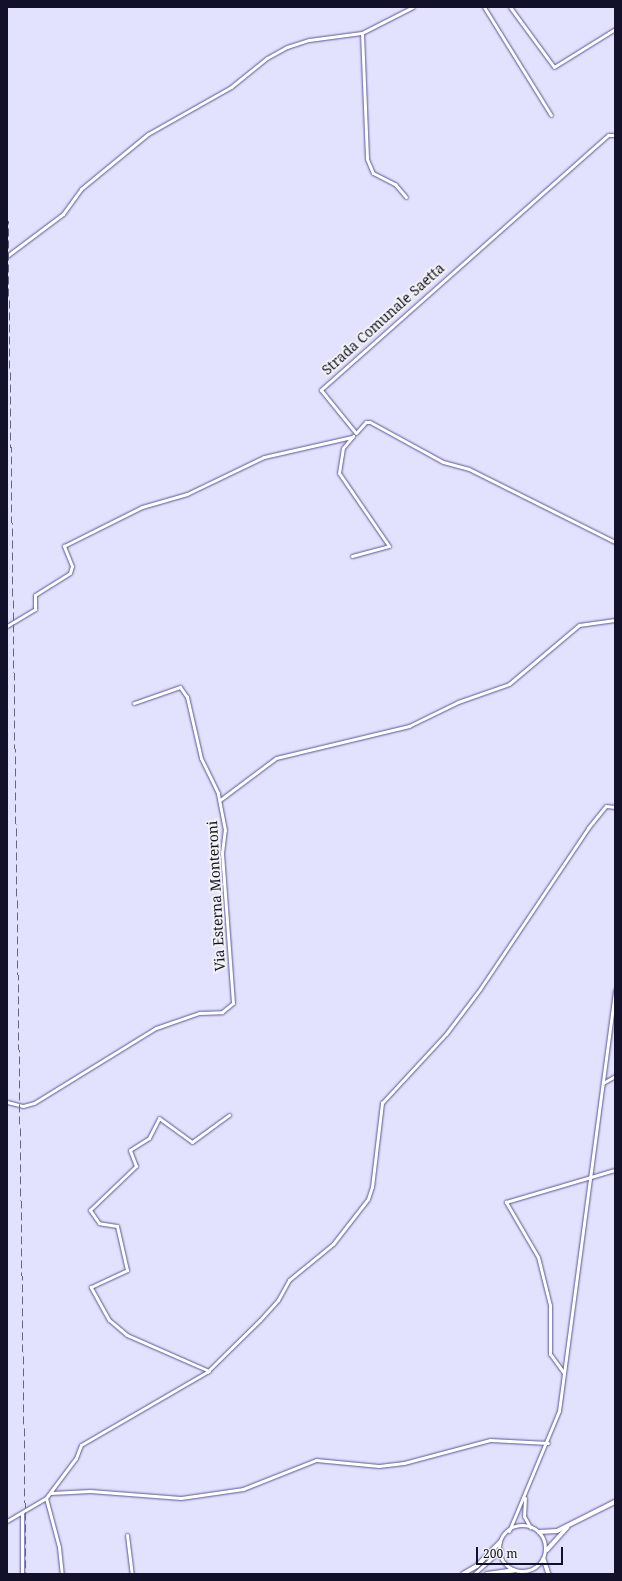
<!DOCTYPE html>
<style>
body{margin:0}
#map{position:relative;width:622px;height:1581px;overflow:hidden;background:#e2e2ff;font-family:"Noto Serif",serif}
div>[style]{position:absolute}
.roads{filter:drop-shadow(0 0 1px #5b5593) drop-shadow(0 0 1px #5b5593)}
.minor>*{height:3px;margin:-1.5px;padding:0 1.5px;transform-origin:1.5px;border-radius:1.5px;background:#fff}
.major>*{height:3.5px;margin:-1.75px;padding:0 1.75px;transform-origin:1.75px;border-radius:1.75px;background:#fff}
.major>.ring{margin:-1.75px;padding:0;box-sizing:content-box;background:none;border:3.5px solid #fff;border-radius:50%}
.rail>*{height:1px;margin-top:-0.5px;transform-origin:0;background:repeating-linear-gradient(90deg,#676580 0 8px,transparent 0 12px)}
span{translate:-50% -50%;white-space:nowrap;text-align:center;line-height:1.15;-webkit-text-stroke:4px #f2f2f2;paint-order:stroke}
.street-label{font-size:14px;color:#131029}
.frame{position:absolute;inset:0;border:8px solid #131029;pointer-events:none}
.scale{position:absolute;left:476px;top:1547px;width:87px;height:18px;box-sizing:border-box;border:2px solid #131029;border-top:0;padding-left:5px;font-size:12px;line-height:14px;white-space:nowrap;color:#131029;-webkit-text-stroke:3px #f2f2f2;paint-order:stroke}
</style>
<div id="map">
<div class="roads">
<div class="minor">
<i style="left:484px;top:7px;width:127px;rotate:58.2deg"></i>
<i style="left:510px;top:7px;width:74px;rotate:53.7deg"></i>
<i style="left:554px;top:67px;width:72px;rotate:-31.9deg"></i>
<i style="left:362px;top:33px;width:126px;rotate:87.7deg"></i>
<i style="left:367px;top:159px;width:15px;rotate:67deg"></i>
<i style="left:373px;top:173px;width:25px;rotate:27deg"></i>
<i style="left:395px;top:184px;width:17px;rotate:50deg"></i>
<i style="left:615px;top:135px;width:7px;rotate:180deg"></i>
<i style="left:608px;top:135px;width:384px;rotate:138.4deg"></i>
<i style="left:321px;top:390px;width:55px;rotate:50.9deg"></i>
<i style="left:356px;top:433px;width:15px;rotate:-48deg"></i>
<i style="left:366px;top:422px;width:4px"></i>
<i style="left:370px;top:422px;width:83px;rotate:28.7deg"></i>
<i style="left:443px;top:462px;width:27px;rotate:15deg"></i>
<i style="left:469px;top:469px;width:163px;rotate:26.6deg"></i>
<i style="left:7px;top:256px;width:70px;rotate:-36.9deg"></i>
<i style="left:63px;top:214px;width:31px;rotate:-54deg"></i>
<i style="left:81px;top:189px;width:87px;rotate:-39.4deg"></i>
<i style="left:148px;top:134px;width:95px;rotate:-29.5deg"></i>
<i style="left:231px;top:87px;width:46px;rotate:-38.9deg"></i>
<i style="left:267px;top:58px;width:23px;rotate:-29deg"></i>
<i style="left:287px;top:47px;width:23px;rotate:-18deg"></i>
<i style="left:309px;top:40px;width:53px;rotate:-7.5deg"></i>
<i style="left:362px;top:33px;width:57px;rotate:-27deg"></i>
<i style="left:352px;top:556px;width:38px;rotate:-15deg"></i>
<i style="left:389px;top:546px;width:88px;rotate:-124.4deg"></i>
<i style="left:339px;top:473px;width:25px;rotate:-81deg"></i>
<i style="left:343px;top:448px;width:16px;rotate:-50deg"></i>
<i style="left:7px;top:626px;width:33px;rotate:-31deg"></i>
<i style="left:35px;top:609px;width:14px;rotate:-90deg"></i>
<i style="left:35px;top:595px;width:41px;rotate:-32.2deg"></i>
<i style="left:70px;top:573px;width:7px;rotate:-74deg"></i>
<i style="left:72px;top:566px;width:22px;rotate:-112deg"></i>
<i style="left:64px;top:546px;width:87px;rotate:-26.6deg"></i>
<i style="left:142px;top:507px;width:47px;rotate:-16.1deg"></i>
<i style="left:187px;top:494px;width:85px;rotate:-25.7deg"></i>
<i style="left:264px;top:457px;width:90px;rotate:-12.8deg"></i>
<i style="left:220px;top:800px;width:70px;rotate:-36.9deg"></i>
<i style="left:276px;top:758px;width:137px;rotate:-13.5deg"></i>
<i style="left:409px;top:726px;width:55px;rotate:-26.1deg"></i>
<i style="left:458px;top:702px;width:54px;rotate:-19.4deg"></i>
<i style="left:509px;top:684px;width:92px;rotate:-40.1deg"></i>
<i style="left:579px;top:625px;width:36px;rotate:-8deg"></i>
<i style="left:603px;top:1083px;width:14px;rotate:-30deg"></i>
<i style="left:7px;top:1102px;width:16px;rotate:14deg"></i>
<i style="left:23px;top:1106px;width:11px;rotate:-15deg"></i>
<i style="left:34px;top:1103px;width:143px;rotate:-31.6deg"></i>
<i style="left:156px;top:1028px;width:46px;rotate:-19.2deg"></i>
<i style="left:199px;top:1013px;width:23px;rotate:-2deg"></i>
<i style="left:222px;top:1012px;width:14px;rotate:-39deg"></i>
<i style="left:233px;top:1003px;width:150px;rotate:-94.2deg"></i>
<i style="left:222px;top:853px;width:23px;rotate:-83deg"></i>
<i style="left:225px;top:830px;width:38px;rotate:-101deg"></i>
<i style="left:218px;top:793px;width:39px;rotate:-116deg"></i>
<i style="left:201px;top:758px;width:63px;rotate:-102.9deg"></i>
<i style="left:187px;top:697px;width:12px;rotate:-125deg"></i>
<i style="left:180px;top:687px;width:49px;rotate:160.8deg"></i>
<i style="left:209px;top:1371px;width:90px;rotate:-156.3deg"></i>
<i style="left:127px;top:1335px;width:23px;rotate:-140deg"></i>
<i style="left:109px;top:1320px;width:38px;rotate:-119deg"></i>
<i style="left:91px;top:1287px;width:40px;rotate:-25deg"></i>
<i style="left:127px;top:1270px;width:45px;rotate:-102.8deg"></i>
<i style="left:117px;top:1226px;width:18px;rotate:-171deg"></i>
<i style="left:99px;top:1223px;width:16px;rotate:-125deg"></i>
<i style="left:90px;top:1210px;width:64px;rotate:-43.7deg"></i>
<i style="left:136px;top:1166px;width:17px;rotate:-111deg"></i>
<i style="left:130px;top:1150px;width:22px;rotate:-32deg"></i>
<i style="left:149px;top:1138px;width:22px;rotate:-63deg"></i>
<i style="left:159px;top:1118px;width:41px;rotate:36deg"></i>
<i style="left:192px;top:1142px;width:46px;rotate:-36.1deg"></i>
<i style="left:564px;top:1373px;width:24px;rotate:-126deg"></i>
<i style="left:550px;top:1354px;width:49px;rotate:-90deg"></i>
<i style="left:550px;top:1305px;width:49px;rotate:-104deg"></i>
<i style="left:538px;top:1257px;width:64px;rotate:-120.2deg"></i>
<i style="left:506px;top:1202px;width:114px;rotate:-16.4deg"></i>
<i style="left:51px;top:1493px;width:39px;rotate:-3deg"></i>
<i style="left:90px;top:1491px;width:91px;rotate:4.4deg"></i>
<i style="left:181px;top:1498px;width:63px;rotate:-8.3deg"></i>
<i style="left:243px;top:1489px;width:79px;rotate:-21.7deg"></i>
<i style="left:316px;top:1460px;width:63px;rotate:5.4deg"></i>
<i style="left:379px;top:1466px;width:25px;rotate:-7deg"></i>
<i style="left:404px;top:1463px;width:89px;rotate:-15deg"></i>
<i style="left:490px;top:1440px;width:58px;rotate:3deg"></i>
<i style="left:46px;top:1498px;width:51px;rotate:75.1deg"></i>
<i style="left:59px;top:1547px;width:27px;rotate:84deg"></i>
<i style="left:525px;top:1498px;width:18px;rotate:93deg"></i>
<i style="left:524px;top:1516px;width:13px;rotate:61deg"></i>
<i style="left:22px;top:1513px;width:61px;rotate:90deg"></i>
<i style="left:7px;top:1521px;width:45px;rotate:-30.5deg"></i>
<i style="left:46px;top:1498px;width:50px;rotate:-53.1deg"></i>
<i style="left:76px;top:1458px;width:14px;rotate:-69deg"></i>
<i style="left:81px;top:1445px;width:146px;rotate:-30.1deg"></i>
<i style="left:207px;top:1372px;width:74px;rotate:-44.5deg"></i>
<i style="left:260px;top:1320px;width:27px;rotate:-48deg"></i>
<i style="left:278px;top:1300px;width:23px;rotate:-61deg"></i>
<i style="left:289px;top:1280px;width:57px;rotate:-39.3deg"></i>
<i style="left:333px;top:1244px;width:57px;rotate:-52.1deg"></i>
<i style="left:368px;top:1199px;width:13px;rotate:-72deg"></i>
<i style="left:372px;top:1187px;width:85px;rotate:-83.2deg"></i>
<i style="left:382px;top:1103px;width:94px;rotate:-47.2deg"></i>
<i style="left:446px;top:1034px;width:56px;rotate:-52.9deg"></i>
<i style="left:480px;top:989px;width:194px;rotate:-56.1deg"></i>
<i style="left:588px;top:828px;width:28px;rotate:-51deg"></i>
<i style="left:606px;top:806px;width:9px;rotate:6deg"></i>
<i style="left:509px;top:1531px;width:130px;rotate:-67.4deg"></i>
<i style="left:559px;top:1411px;width:425px;rotate:-82.4deg"></i>
<i style="left:127px;top:1535px;width:39px;rotate:83deg"></i>
<i style="left:505px;top:1573px;width:13px;rotate:4deg"></i>
<i style="left:474px;top:1574px;width:36px;rotate:-42deg"></i>
</div>
<div class="major">
<i class="ring" style="left:500px;top:1526px;width:42.5px;height:42.5px"></i>
<i style="left:539px;top:1532px;width:18px;rotate:-3deg"></i>
<i style="left:557px;top:1531px;width:65px;rotate:-26.6deg"></i>
<i style="left:547px;top:1550px;width:30px;rotate:-48deg"></i>
<i style="left:544px;top:1559px;width:16px;rotate:72deg"></i>
<i style="left:463px;top:1574px;width:16px;rotate:-30deg"></i>
<i style="left:477px;top:1566px;width:33px;rotate:-46deg"></i>
<i style="left:487px;top:1574px;width:27px;rotate:-8deg"></i>
</div>
</div>
<div class="rail">
<i style="left:7px;top:144px;width:1430px;rotate:89.24deg"></i>
</div>
<div class="street-label">
<span style="left:383px;top:319px;rotate:-42deg">Strada Comunale Saetta</span>
<span style="left:216px;top:896px;rotate:-93deg">Via Esterna Monteroni</span>
</div>
<div class="frame"></div>
<div class="scale">200 m</div>
</div>
